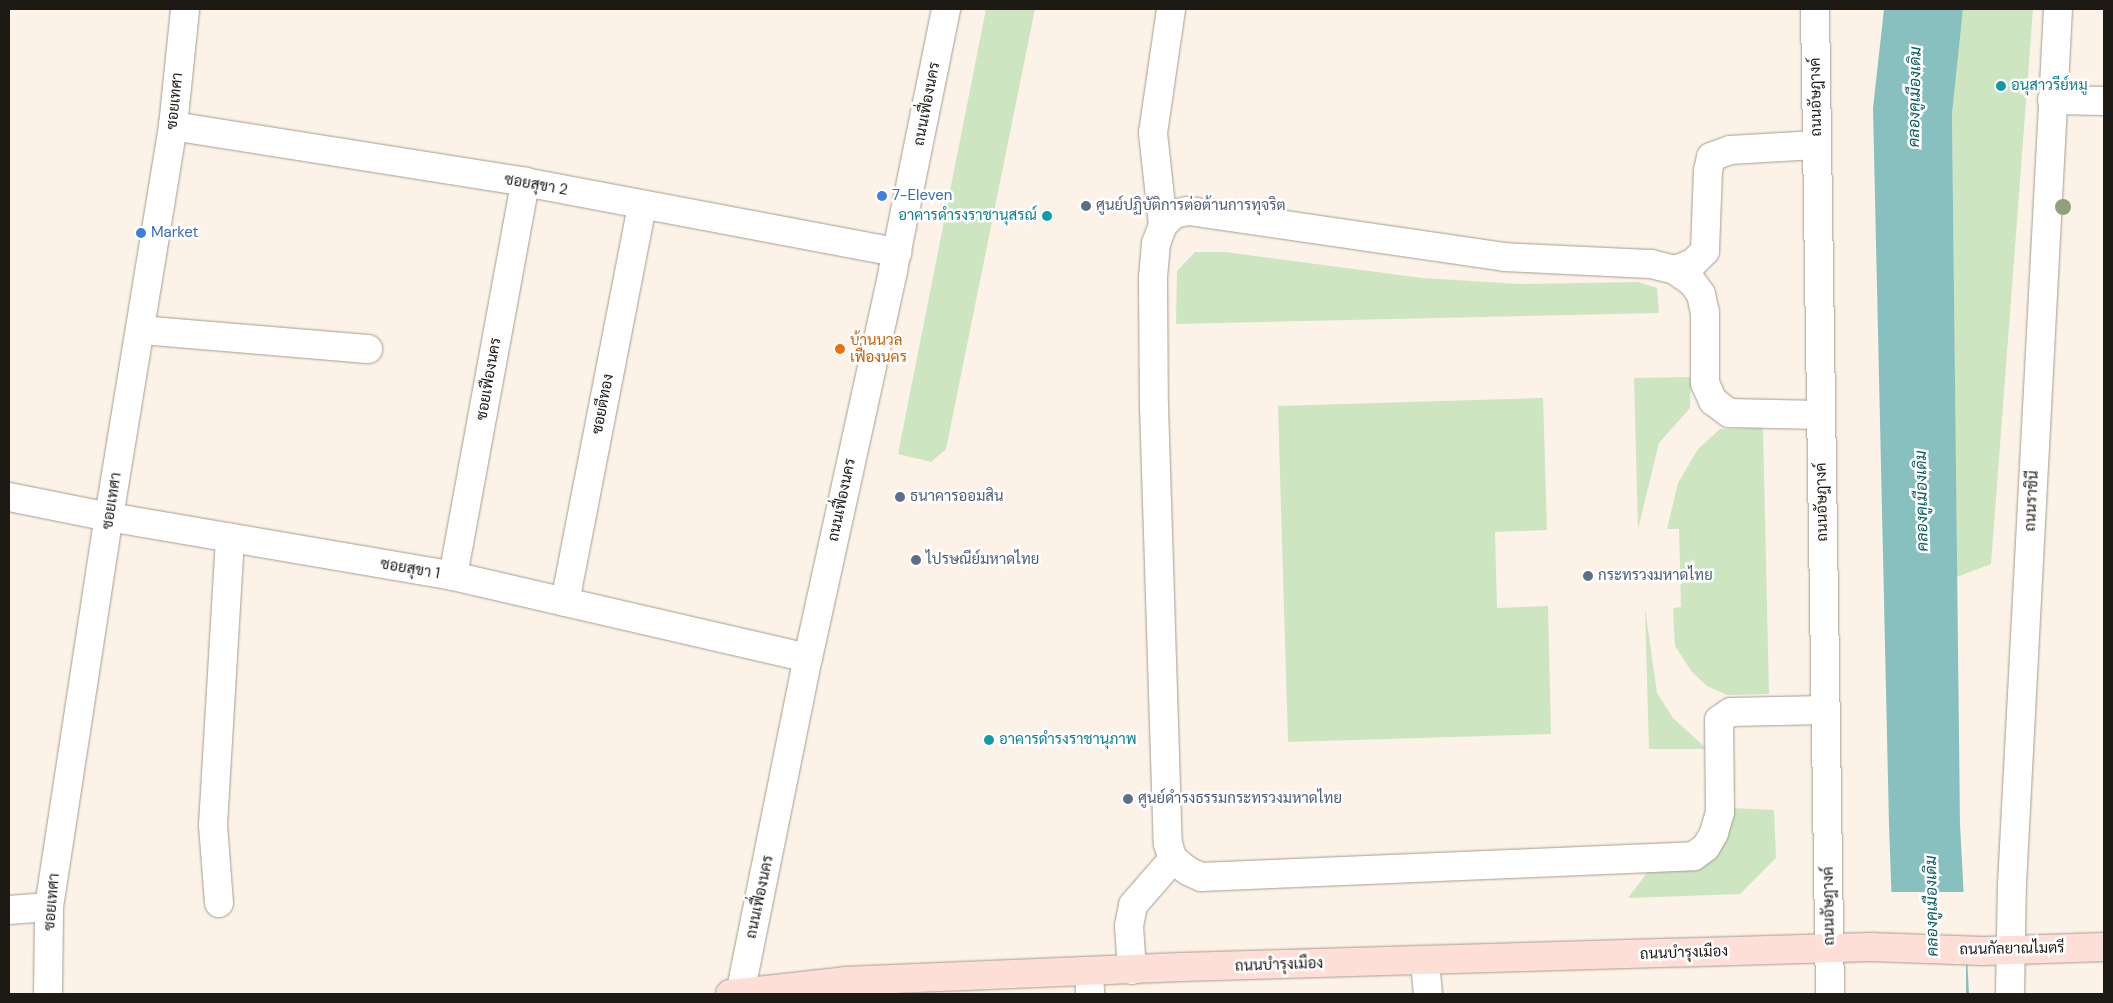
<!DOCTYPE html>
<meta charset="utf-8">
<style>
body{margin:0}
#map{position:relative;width:2113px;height:1003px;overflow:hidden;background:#fcf2e7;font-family:"DM Sans",Sarabun,sans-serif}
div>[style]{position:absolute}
.green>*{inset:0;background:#cde5c0}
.water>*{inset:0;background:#88c0c0}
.pier>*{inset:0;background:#fcf2e7;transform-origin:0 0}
.roads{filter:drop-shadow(0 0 1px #a59c91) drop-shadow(0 0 1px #a59c91)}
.minor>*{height:28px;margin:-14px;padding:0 14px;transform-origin:14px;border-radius:14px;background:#fff}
.major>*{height:28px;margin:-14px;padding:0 14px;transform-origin:14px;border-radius:14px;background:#fddfd7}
.trees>*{width:16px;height:16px;margin:-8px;border-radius:50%;background:#929f7d}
.dots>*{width:14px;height:14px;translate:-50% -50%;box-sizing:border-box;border:2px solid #fff;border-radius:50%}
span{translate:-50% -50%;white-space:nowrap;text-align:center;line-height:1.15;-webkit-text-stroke:5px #fff;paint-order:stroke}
.culture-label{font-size:15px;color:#0d838f}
.left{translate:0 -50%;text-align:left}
.right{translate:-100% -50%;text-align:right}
.street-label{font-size:15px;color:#1d1a16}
.shop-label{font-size:15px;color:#366cbe}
.service-label{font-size:15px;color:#4e5e75}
.food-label{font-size:15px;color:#c56008}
.water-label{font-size:16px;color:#0a5c5d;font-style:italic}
.frame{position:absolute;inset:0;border:10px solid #1d1a16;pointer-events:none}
</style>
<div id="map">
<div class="green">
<i style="clip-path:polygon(986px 9px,1035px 9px,946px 449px,931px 462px,898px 454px)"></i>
<i style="clip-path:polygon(1963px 9px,2033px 9px,1991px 564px,1957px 577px,1952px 114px)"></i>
<i style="clip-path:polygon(1195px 252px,1225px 252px,1422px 278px,1520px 284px,1638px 282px,1657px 288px,1659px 313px,1176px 324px,1177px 271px)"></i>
<i style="clip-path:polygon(1691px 377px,1690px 408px,1659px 443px,1638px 529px,1634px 378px)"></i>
<i style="clip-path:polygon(1543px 398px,1547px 530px,1495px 532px,1496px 571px,1497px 608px,1548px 606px,1551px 734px,1288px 742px,1278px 406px)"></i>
<i style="clip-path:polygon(1763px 428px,1769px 694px,1727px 695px,1707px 686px,1692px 672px,1675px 646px,1673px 608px,1681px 607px,1679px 529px,1667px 529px,1678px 483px,1698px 449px,1720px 429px)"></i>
<i style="clip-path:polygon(1645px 608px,1657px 693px,1673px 718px,1707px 749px,1649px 749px)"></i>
<i style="clip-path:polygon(1730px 808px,1774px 810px,1776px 858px,1740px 894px,1628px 898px,1650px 869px,1688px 867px)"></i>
</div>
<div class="water">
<i style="clip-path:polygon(1884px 9px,1963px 9px,1952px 114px,1960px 824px,1969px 994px,1895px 994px,1889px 825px,1873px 108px)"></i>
</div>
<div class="pier">
<i style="left:1889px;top:892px;width:77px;height:102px"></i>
</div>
<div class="roads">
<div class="minor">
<i style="left:1815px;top:9px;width:985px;rotate:89.13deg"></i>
<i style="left:2052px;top:100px;width:52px;rotate:1.1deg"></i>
<i style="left:173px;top:126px;width:356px;rotate:9deg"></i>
<i style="left:525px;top:182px;width:379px;rotate:10.7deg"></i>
<i style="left:1163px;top:225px;width:93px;rotate:-96.2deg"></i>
<i style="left:1153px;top:133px;width:125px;rotate:-81.7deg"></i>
<i style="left:1675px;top:270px;width:19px;rotate:-21deg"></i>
<i style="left:1693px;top:263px;width:17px;rotate:-45deg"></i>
<i style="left:1705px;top:251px;width:80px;rotate:-87.9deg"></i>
<i style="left:1708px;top:171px;width:14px;rotate:-78deg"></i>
<i style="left:1711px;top:157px;width:20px;rotate:-20deg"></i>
<i style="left:1730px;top:150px;width:86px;rotate:-3.3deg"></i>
<i style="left:141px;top:330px;width:228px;rotate:4.8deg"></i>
<i style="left:1821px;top:415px;width:92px;rotate:-178.8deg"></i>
<i style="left:1729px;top:413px;width:20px;rotate:-143deg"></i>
<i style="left:1713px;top:401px;width:20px;rotate:-114deg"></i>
<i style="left:1705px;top:383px;width:70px;rotate:-90deg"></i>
<i style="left:1705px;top:313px;width:19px;rotate:-102deg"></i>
<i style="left:1701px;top:294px;width:15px;rotate:-127deg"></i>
<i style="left:1692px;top:282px;width:21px;rotate:-145deg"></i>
<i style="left:1675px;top:270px;width:25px;rotate:-166deg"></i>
<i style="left:1651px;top:264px;width:146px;rotate:-177.3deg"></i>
<i style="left:1505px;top:257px;width:320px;rotate:-171.7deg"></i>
<i style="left:1188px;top:211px;width:14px;rotate:168deg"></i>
<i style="left:1174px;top:214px;width:16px;rotate:135deg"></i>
<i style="left:1163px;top:225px;width:19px;rotate:111deg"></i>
<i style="left:1156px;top:243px;width:34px;rotate:95deg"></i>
<i style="left:1153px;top:277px;width:129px;rotate:89.6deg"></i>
<i style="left:1154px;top:406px;width:438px;rotate:88.2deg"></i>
<i style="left:1168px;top:844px;width:16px;rotate:72deg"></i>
<i style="left:1173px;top:859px;width:19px;rotate:39deg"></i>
<i style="left:1188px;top:871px;width:14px;rotate:25deg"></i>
<i style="left:1201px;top:877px;width:493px;rotate:-2.4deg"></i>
<i style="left:1694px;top:856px;width:15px;rotate:-37deg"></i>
<i style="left:1706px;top:847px;width:16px;rotate:-60deg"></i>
<i style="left:1714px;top:833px;width:22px;rotate:-74deg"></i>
<i style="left:1720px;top:812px;width:92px;rotate:-90.6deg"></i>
<i style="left:1719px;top:720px;width:14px;rotate:-34deg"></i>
<i style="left:1731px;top:712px;width:94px;rotate:-1.2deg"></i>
<i style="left:9px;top:497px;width:102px;rotate:11.3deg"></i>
<i style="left:109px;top:517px;width:349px;rotate:9.7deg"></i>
<i style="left:453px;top:576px;width:364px;rotate:13deg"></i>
<i style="left:453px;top:576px;width:401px;rotate:-79.6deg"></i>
<i style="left:565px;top:602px;width:404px;rotate:-79deg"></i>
<i style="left:219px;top:903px;width:78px;rotate:-94.4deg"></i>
<i style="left:213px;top:825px;width:288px;rotate:-86.6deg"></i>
<i style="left:9px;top:910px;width:40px;rotate:-4.3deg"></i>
<i style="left:1425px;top:961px;width:33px;rotate:85deg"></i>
<i style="left:1132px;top:970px;width:44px;rotate:-93.9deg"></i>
<i style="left:1129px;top:926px;width:21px;rotate:-79deg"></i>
<i style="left:1133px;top:905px;width:61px;rotate:-49deg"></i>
<i style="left:1089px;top:972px;width:22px;rotate:87deg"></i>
<i style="left:48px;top:994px;width:87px;rotate:-89.3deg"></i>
<i style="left:49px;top:907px;width:395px;rotate:-81.3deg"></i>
<i style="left:109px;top:517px;width:396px;rotate:-80.7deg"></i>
<i style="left:173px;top:126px;width:118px;rotate:-84.1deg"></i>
<i style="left:740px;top:994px;width:343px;rotate:-78.6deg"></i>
<i style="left:808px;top:658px;width:397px;rotate:-77.6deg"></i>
<i style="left:893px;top:270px;width:266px;rotate:-78.5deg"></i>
<i style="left:2010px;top:994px;width:110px;rotate:-89deg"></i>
<i style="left:2012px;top:884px;width:876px;rotate:-86.99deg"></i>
</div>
<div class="major">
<i style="left:730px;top:994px;width:116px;rotate:-6.4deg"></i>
<i style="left:845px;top:981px;width:336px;rotate:-2.4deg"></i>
<i style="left:1181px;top:967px;width:690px;rotate:-1.66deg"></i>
<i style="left:1871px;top:947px;width:112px;rotate:2deg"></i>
<i style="left:1983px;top:951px;width:121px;rotate:-1.9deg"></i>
</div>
</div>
<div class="trees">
<i style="left:2063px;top:207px"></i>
</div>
<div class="dots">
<i style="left:2001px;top:86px;background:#0f9aa8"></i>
<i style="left:882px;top:196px;background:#3f7fe0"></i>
<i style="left:1086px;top:206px;background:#5c6f8a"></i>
<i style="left:1047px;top:216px;background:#0f9aa8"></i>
<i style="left:141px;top:233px;background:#3f7fe0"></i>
<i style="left:840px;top:349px;background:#e8710a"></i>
<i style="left:900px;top:497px;background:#5c6f8a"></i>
<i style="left:916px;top:560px;background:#5c6f8a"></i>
<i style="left:1588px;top:576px;background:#5c6f8a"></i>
<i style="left:989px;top:740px;background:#0f9aa8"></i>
<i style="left:1128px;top:799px;background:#5c6f8a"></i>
</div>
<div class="culture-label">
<span class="left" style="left:2011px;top:86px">อนุสาวรีย์หมู</span>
<span class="right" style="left:1037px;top:216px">อาคารดำรงราชานุสรณ์</span>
<span class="left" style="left:999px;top:740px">อาคารดำรงราชานุภาพ</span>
</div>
<div class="street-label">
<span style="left:1816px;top:97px;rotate:-91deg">ถนนอัษฎางค์</span>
<span style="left:175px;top:101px;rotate:-84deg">ซอยเทศา</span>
<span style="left:927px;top:104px;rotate:-79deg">ถนนเฟื่องนคร</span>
<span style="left:536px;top:185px;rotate:10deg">ซอยสุขา 2</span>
<span style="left:489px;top:379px;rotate:-80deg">ซอยเฟืองนคร</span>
<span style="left:603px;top:404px;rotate:-79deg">ซอยตีทอง</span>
<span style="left:842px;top:500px;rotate:-78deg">ถนนเฟื่องนคร</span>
<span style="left:112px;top:501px;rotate:-81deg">ซอยเทศา</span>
<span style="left:2032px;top:501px;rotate:-87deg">ถนนราชินี</span>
<span style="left:1822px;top:502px;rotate:-91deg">ถนนอัษฎางค์</span>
<span style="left:410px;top:569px;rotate:10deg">ซอยสุขา 1</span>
<span style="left:760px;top:897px;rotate:-78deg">ถนนเฟื่องนคร</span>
<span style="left:52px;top:902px;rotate:-85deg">ซอยเทศา</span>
<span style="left:1829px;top:906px;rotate:-91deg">ถนนอัษฎางค์</span>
<span style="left:2012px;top:949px;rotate:-1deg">ถนนกัลยาณไมตรี</span>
<span style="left:1684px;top:953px;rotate:-2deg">ถนนบำรุงเมือง</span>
<span style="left:1279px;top:965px;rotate:-2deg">ถนนบำรุงเมือง</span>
</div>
<div class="shop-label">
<span class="left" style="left:892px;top:196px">7-Eleven</span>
<span class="left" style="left:151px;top:233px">Market</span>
</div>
<div class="service-label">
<span class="left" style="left:1096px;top:206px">ศูนย์ปฏิบัติการต่อต้านการทุจริต</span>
<span class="left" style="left:910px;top:497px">ธนาคารออมสิน</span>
<span class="left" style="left:926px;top:560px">ไปรษณีย์มหาดไทย</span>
<span class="left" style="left:1598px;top:576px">กระทรวงมหาดไทย</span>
<span class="left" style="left:1138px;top:799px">ศูนย์ดำรงธรรมกระทรวงมหาดไทย</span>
</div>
<div class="food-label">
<span class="left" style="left:850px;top:349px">บ้านนวล<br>เฟื่องนคร</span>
</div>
<div class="water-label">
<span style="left:1915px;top:97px;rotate:-89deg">คลองคูเมืองเดิม</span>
<span style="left:1922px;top:501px;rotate:-91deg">คลองคูเมืองเดิม</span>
<span style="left:1932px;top:906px;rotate:-91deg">คลองคูเมืองเดิม</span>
</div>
<div class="frame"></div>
</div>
